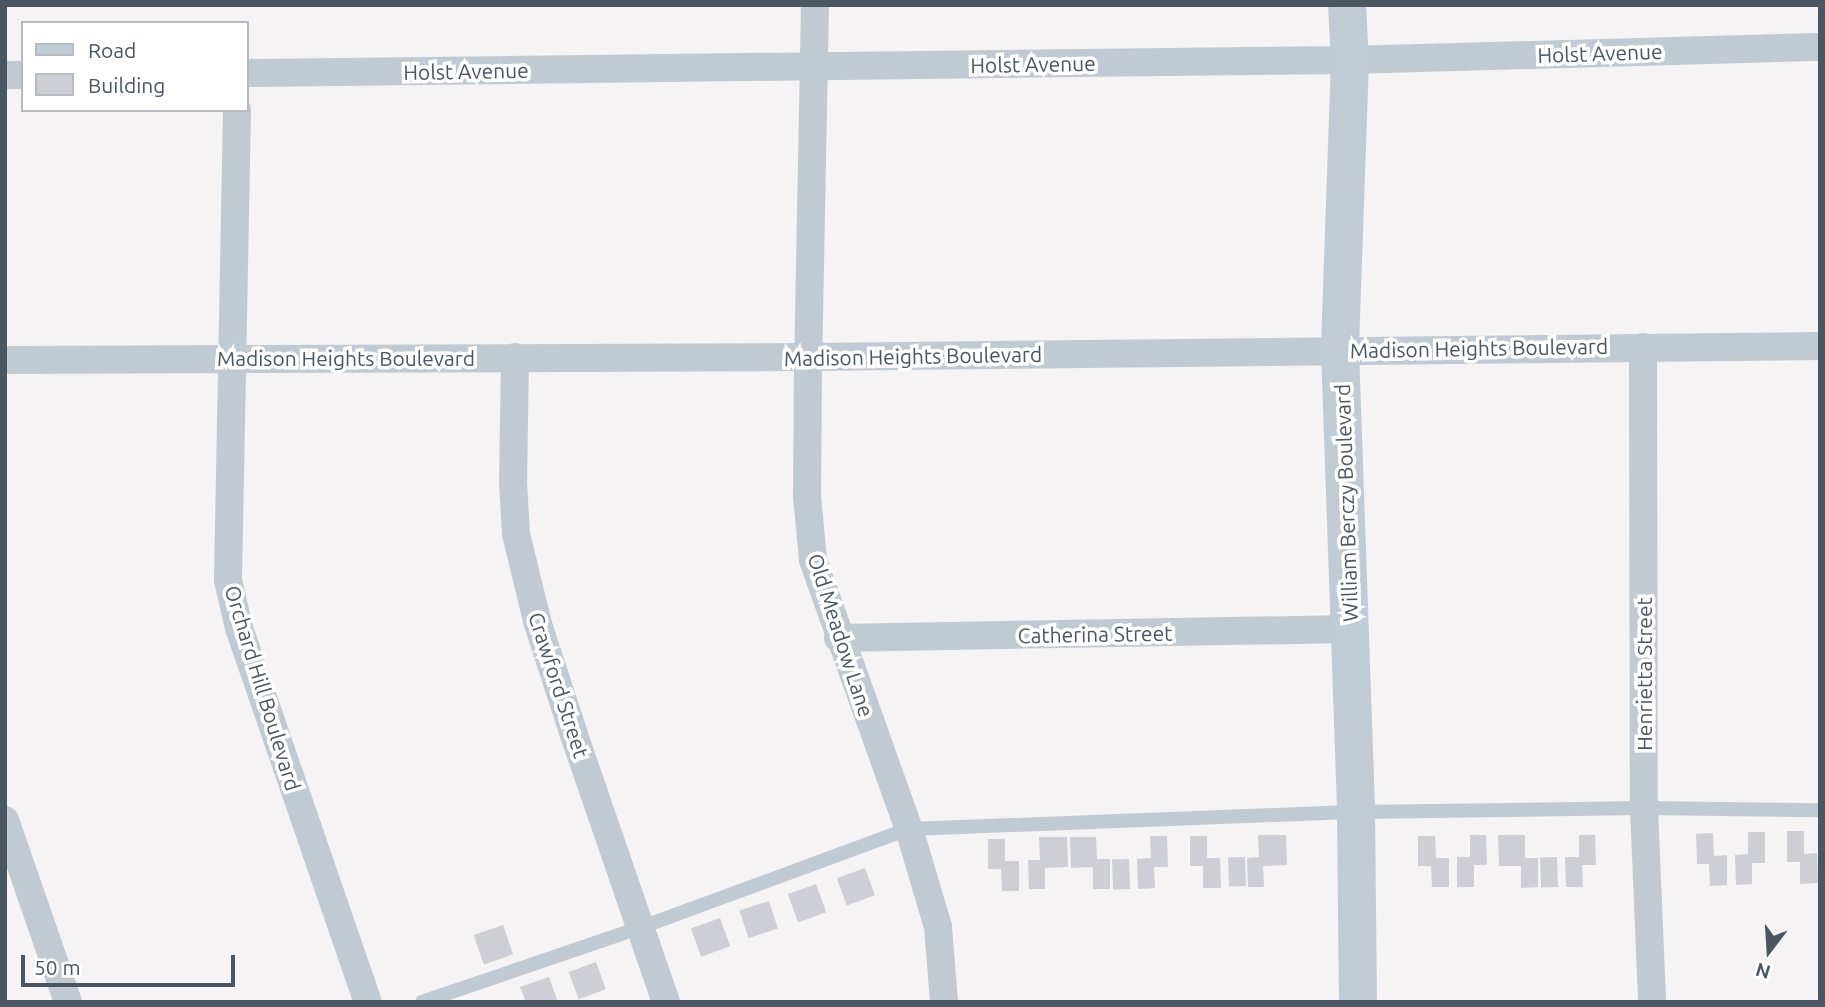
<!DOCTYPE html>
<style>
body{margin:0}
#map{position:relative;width:1825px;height:1007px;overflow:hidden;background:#f5f3f3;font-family:Ubuntu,sans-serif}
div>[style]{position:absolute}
.building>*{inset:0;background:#cdcfd5;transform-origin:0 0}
.lane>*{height:14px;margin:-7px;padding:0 7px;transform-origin:7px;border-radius:7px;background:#c1cad2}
.street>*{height:28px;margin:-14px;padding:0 14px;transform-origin:14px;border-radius:14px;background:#c1cad2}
.secondary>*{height:38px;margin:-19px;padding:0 19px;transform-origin:19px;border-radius:19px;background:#c1cbd6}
span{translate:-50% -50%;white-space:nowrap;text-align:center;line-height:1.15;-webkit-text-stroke:7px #fff;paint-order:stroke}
.street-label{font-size:21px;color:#4a5661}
.frame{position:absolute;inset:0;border:7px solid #4a5661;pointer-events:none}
.legend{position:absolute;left:21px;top:21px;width:228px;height:91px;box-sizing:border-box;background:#fff;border:2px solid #b7bbc0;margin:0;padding:9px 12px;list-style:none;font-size:21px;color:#4a5661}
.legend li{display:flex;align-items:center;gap:14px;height:35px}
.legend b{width:35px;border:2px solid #b7bbc0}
.north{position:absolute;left:1734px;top:916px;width:70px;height:70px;-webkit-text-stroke:5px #fff;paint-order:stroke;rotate:197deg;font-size:19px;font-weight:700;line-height:28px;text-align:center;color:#4a5661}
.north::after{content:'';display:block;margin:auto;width:24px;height:32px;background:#4a5661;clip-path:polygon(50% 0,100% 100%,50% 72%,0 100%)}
.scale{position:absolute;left:21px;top:955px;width:214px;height:32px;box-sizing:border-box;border:4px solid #4a5661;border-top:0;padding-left:9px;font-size:21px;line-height:24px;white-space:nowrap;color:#4a5661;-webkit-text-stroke:5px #fff;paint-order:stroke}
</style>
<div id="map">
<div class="building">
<i style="clip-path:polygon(1787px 831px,1804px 831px,1804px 854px,1817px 853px,1818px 883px,1800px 884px,1800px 862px,1787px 862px)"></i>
<i style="clip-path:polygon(1748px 832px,1765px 832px,1765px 863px,1752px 863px,1752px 884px,1736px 885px,1735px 855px,1748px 854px)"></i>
<i style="clip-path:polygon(1713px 833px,1714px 856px,1727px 855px,1727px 885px,1710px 886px,1709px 864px,1697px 864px,1696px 834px)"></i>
<i style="clip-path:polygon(1258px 835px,1286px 835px,1287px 865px,1263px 866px,1264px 887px,1248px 887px,1247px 858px,1259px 857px)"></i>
<i style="clip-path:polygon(1470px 835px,1486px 835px,1487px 865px,1474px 865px,1474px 887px,1457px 887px,1457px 857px,1470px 857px)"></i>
<i style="clip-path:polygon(1498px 835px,1525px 835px,1525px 858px,1538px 858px,1538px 887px,1521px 888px,1521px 866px,1499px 866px)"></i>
<i style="clip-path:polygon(1579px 835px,1595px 835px,1596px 865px,1582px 865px,1583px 887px,1566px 887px,1565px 857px,1579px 857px)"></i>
<i style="clip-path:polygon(1150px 836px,1167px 836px,1168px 867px,1154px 867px,1155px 888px,1138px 889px,1137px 859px,1151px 858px)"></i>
<i style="clip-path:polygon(1190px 836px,1207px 836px,1207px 858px,1220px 858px,1221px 888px,1203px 888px,1203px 866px,1190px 866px)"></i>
<i style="clip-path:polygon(1418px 836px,1435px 836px,1436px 858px,1449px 858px,1449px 887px,1432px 887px,1431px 866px,1418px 866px)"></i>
<i style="clip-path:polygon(1039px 837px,1067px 837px,1068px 867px,1045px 868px,1045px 889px,1029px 889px,1028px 860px,1040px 860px)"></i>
<i style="clip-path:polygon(1070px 837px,1096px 837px,1097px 859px,1110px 859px,1110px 889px,1093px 889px,1093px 867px,1071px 868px)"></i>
<i style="clip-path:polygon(988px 839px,1005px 839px,1005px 861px,1019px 861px,1019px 891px,1002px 891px,1001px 869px,988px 869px)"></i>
<i style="left:1245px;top:857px;width:29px;height:17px;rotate:88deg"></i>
<i style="left:1557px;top:857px;width:30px;height:17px;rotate:88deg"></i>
<i style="left:1129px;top:859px;width:30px;height:17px;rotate:88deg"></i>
<i style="left:865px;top:868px;width:29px;height:30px;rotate:70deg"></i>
<i style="left:816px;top:884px;width:30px;height:30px;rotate:70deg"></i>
<i style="left:769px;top:901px;width:29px;height:31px;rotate:72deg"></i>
<i style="left:720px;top:918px;width:30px;height:31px;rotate:70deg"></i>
<i style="left:503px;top:925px;width:31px;height:31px;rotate:71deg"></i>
<i style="left:596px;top:962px;width:29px;height:29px;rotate:70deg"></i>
<i style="clip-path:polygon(549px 977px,558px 1002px,526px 1002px,520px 987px)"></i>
</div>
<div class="lane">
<i style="left:422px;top:1002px;width:232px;rotate:-18.8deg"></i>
<i style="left:642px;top:927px;width:284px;rotate:-20.2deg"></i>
<i style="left:909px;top:829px;width:447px;rotate:-2.2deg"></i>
<i style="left:1356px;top:812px;width:288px;rotate:-0.8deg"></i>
<i style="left:1644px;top:808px;width:176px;rotate:0.7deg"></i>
</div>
<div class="street">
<i style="left:815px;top:5px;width:352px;rotate:91.1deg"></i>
<i style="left:808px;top:357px;width:139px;rotate:90.4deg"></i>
<i style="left:807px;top:496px;width:64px;rotate:84.6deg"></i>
<i style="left:813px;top:560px;width:286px;rotate:70.4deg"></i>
<i style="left:909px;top:829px;width:102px;rotate:73.5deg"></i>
<i style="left:938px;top:927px;width:75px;rotate:85.4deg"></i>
<i style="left:247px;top:73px;width:1103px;rotate:-0.68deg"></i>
<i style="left:1350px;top:60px;width:470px;rotate:-1.6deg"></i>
<i style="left:5px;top:75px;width:18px"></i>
<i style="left:237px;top:110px;width:470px;rotate:91.1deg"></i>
<i style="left:228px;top:580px;width:49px;rotate:77.1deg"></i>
<i style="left:239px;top:628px;width:396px;rotate:71deg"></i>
<i style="left:1643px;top:347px;width:461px;rotate:89.9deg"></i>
<i style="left:1644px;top:808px;width:194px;rotate:87.6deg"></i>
<i style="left:515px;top:357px;width:125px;rotate:90.9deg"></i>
<i style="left:513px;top:482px;width:52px;rotate:86.7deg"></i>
<i style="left:516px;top:534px;width:93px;rotate:76.3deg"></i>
<i style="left:538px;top:624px;width:114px;rotate:72deg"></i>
<i style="left:573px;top:732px;width:286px;rotate:71deg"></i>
<i style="left:5px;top:360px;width:803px;rotate:-0.21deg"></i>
<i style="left:808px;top:357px;width:1012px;rotate:-0.62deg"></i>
<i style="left:838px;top:638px;width:513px;rotate:-1.01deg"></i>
<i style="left:5px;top:820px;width:193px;rotate:70.9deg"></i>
</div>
<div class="secondary">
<i style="left:1347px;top:5px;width:55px;rotate:86.9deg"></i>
<i style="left:1350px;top:60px;width:290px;rotate:92deg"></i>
<i style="left:1340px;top:350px;width:462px;rotate:88deg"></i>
<i style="left:1356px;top:812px;width:190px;rotate:89.4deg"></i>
</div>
<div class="street-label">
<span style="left:1600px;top:53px;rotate:-2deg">Holst Avenue</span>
<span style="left:1033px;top:64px;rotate:-1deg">Holst Avenue</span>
<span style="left:466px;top:71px;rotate:-1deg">Holst Avenue</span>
<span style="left:1479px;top:348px;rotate:-1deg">Madison Heights Boulevard</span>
<span style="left:913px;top:356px;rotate:-1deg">Madison Heights Boulevard</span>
<span style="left:346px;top:358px">Madison Heights Boulevard</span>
<span style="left:1346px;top:503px;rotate:-92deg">William Berczy Boulevard</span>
<span style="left:1095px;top:634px;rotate:-1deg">Catherina Street</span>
<span style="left:841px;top:635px;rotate:72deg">Old Meadow Lane</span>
<span style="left:1644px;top:674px;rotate:-90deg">Henrietta Street</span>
<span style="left:559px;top:685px;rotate:72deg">Crawford Street</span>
<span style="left:263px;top:688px;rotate:73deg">Orchard Hill Boulevard</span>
</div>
<div class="frame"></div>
<ul class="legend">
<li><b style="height:9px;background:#c1cbd6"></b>Road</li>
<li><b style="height:19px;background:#cdcfd5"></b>Building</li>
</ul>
<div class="north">N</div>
<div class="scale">50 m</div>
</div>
